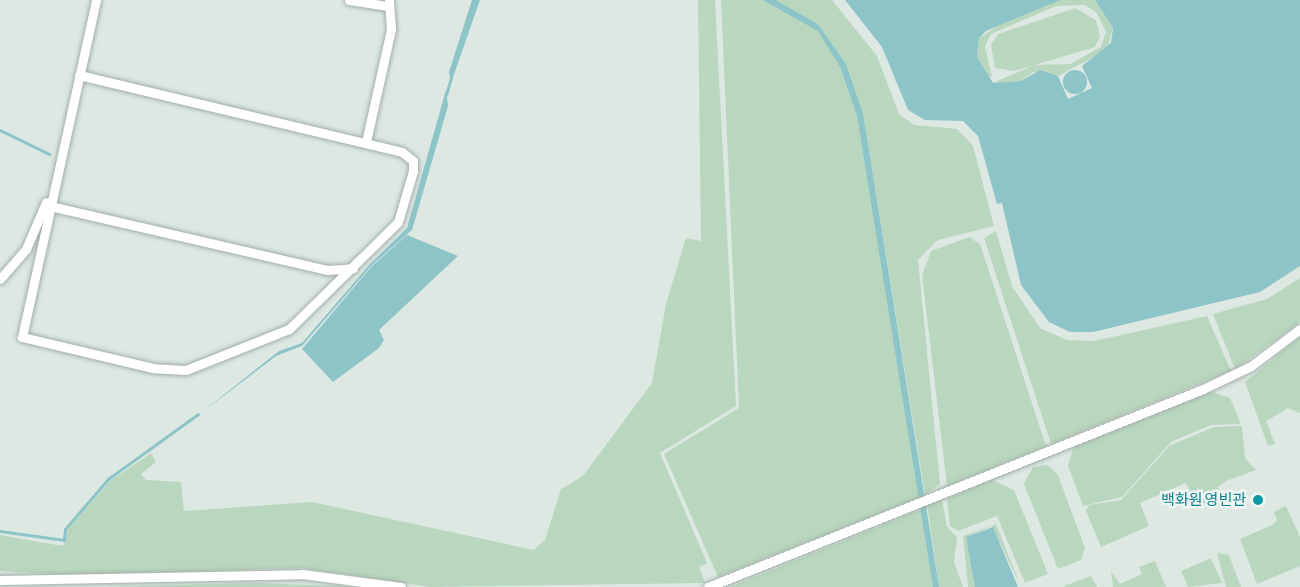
<!DOCTYPE html>
<meta charset="utf-8">
<style>
body{margin:0}
#map{position:relative;width:1300px;height:587px;overflow:hidden;background:#dee8e3;font-family:"Asap Condensed","Noto Sans KR",sans-serif}
div>[style]{position:absolute}
.green>*{inset:0;background:#b9d7be}
.water>*{inset:0;background:#8cc4c8}
.round{border-radius:50%}
.stream>*{height:3px;margin:-1.5px;padding:0 1.5px;transform-origin:1.5px;border-radius:1.5px;background:#8cc4c8}
.roads{filter:drop-shadow(0 0 2px #a2afa9) drop-shadow(0 0 2px #a2afa9)}
.minor>*{height:9px;margin:-4.5px;padding:0 4.5px;transform-origin:4.5px;border-radius:4.5px;background:#fff}
.dots>*{width:16px;height:16px;translate:-50% -50%;box-sizing:border-box;border:3px solid #eef5f1;border-radius:50%}
span{translate:-50% -50%;white-space:nowrap;text-align:center;line-height:1.15;-webkit-text-stroke:5px #eef5f1;paint-order:stroke}
.culture-label{font-size:15px;color:#0d838f}
.right{translate:-100% -50%;text-align:right}
</style>
<div id="map">
<div class="green">
<i style="clip-path:polygon(698px 0,715px 0,736px 406px,660px 453px,707px 563px,699px 567px,705px 583px,430px 587px,303px 568px,73px 575px,0 571px,0 535px,63px 546px,68px 529px,110px 481px,151px 453px,156px 462px,141px 474px,146px 480px,181px 482px,184px 511px,312px 502px,534px 550px,545px 540px,561px 489px,583px 476px,652px 383px,666px 304px,686px 238px,701px 241px)"></i>
<i style="clip-path:polygon(721px 0,763px 0,796px 16px,818px 31px,840px 67px,857px 116px,920px 497px,718px 577px,664px 454px,739px 408px)"></i>
<i style="clip-path:polygon(776px 0,832px 0,877px 56px,899px 114px,914px 125px,957px 129px,973px 146px,994px 226px,938px 240px,918px 260px,940px 484px,925px 495px,863px 113px,846px 64px,818px 24px)"></i>
<i style="clip-path:polygon(1060px 0,1095px 0,1113px 28px,1107px 50px,1058px 76px,1033px 72px,1021px 81px,993px 83px,1034px 65px,1070px 64px,1101px 47px,1106px 32px,1096px 12px,1085px 5px,1056px 6px,991px 34px,985px 47px,992px 76px,987px 79px,977px 57px,979px 38px,1015px 15px)"></i>
<i style="clip-path:polygon(1075px 8px,1096px 20px,1100px 37px,1095px 47px,1014px 71px,995px 68px,991px 45px,998px 34px)"></i>
<i style="clip-path:polygon(996px 231px,1012px 286px,1040px 328px,1067px 340px,1094px 341px,1207px 316px,1231px 371px,1051px 444px,984px 238px)"></i>
<i style="clip-path:polygon(969px 237px,980px 244px,1046px 446px,947px 486px,922px 275px,931px 251px)"></i>
<i style="clip-path:polygon(1300px 278px,1300px 322px,1235px 369px,1213px 314px,1267px 299px)"></i>
<i style="clip-path:polygon(1300px 337px,1300px 413px,1288px 408px,1266px 421px,1275px 444px,1268px 446px,1245px 382px)"></i>
<i style="clip-path:polygon(1212px 392px,1230px 398px,1241px 424px,1211px 425px,1171px 442px,1122px 497px,1083px 506px,1068px 466px,1073px 448px)"></i>
<i style="clip-path:polygon(1242px 426px,1245px 458px,1256px 470px,1226px 481px,1218px 487px,1222px 497px,1197px 507px,1186px 483px,1140px 503px,1149px 526px,1101px 547px,1086px 511px,1089px 505px,1121px 500px,1169px 446px,1214px 427px)"></i>
<i style="clip-path:polygon(1048px 465px,1058px 475px,1085px 548px,1081px 560px,1058px 569px,1024px 484px,1033px 467px)"></i>
<i style="clip-path:polygon(992px 480px,1014px 490px,1048px 574px,1025px 583px,997px 516px,958px 531px,950px 526px,947px 499px)"></i>
<i style="clip-path:polygon(942px 500px,947px 527px,957px 537px,954px 562px,963px 587px,939px 587px,927px 505px)"></i>
<i style="clip-path:polygon(1286px 506px,1300px 537px,1300px 566px,1257px 584px,1240px 539px,1272px 525px,1277px 520px,1274px 512px)"></i>
<i style="clip-path:polygon(922px 509px,933px 587px,730px 587px)"></i>
<i style="clip-path:polygon(996px 524px,1021px 587px,992px 526px,966px 537px,975px 580px,975px 587px,968px 587px,963px 536px)"></i>
<i style="clip-path:polygon(1217px 553px,1229px 555px,1241px 587px,1226px 587px)"></i>
<i style="clip-path:polygon(1211px 558px,1222px 583px,1188px 587px,1181px 571px)"></i>
<i style="clip-path:polygon(1155px 561px,1166px 587px,1113px 587px,1111px 571px,1120px 584px,1142px 574px,1139px 567px)"></i>
<i style="clip-path:polygon(1091px 576px,1097px 587px,1065px 587px,1064px 586px)"></i>
<i style="clip-path:polygon(257px 583px,359px 587px,96px 587px,104px 587px)"></i>
</div>
<div class="water">
<i style="clip-path:polygon(472px 0,480px 0,451px 83px,449px 72px)"></i>
<i style="clip-path:polygon(763px 0,776px 0,818px 24px,846px 64px,863px 113px,939px 587px,933px 587px,857px 116px,840px 67px,818px 31px)"></i>
<i style="clip-path:polygon(845px 0,1060px 0,986px 31px,979px 38px,977px 57px,993px 83px,1021px 81px,1040px 70px,1058px 76px,1068px 99px,1092px 88px,1082px 66px,1111px 43px,1113px 28px,1095px 0,1300px 0,1300px 266px,1260px 292px,1093px 332px,1070px 332px,1049px 322px,1021px 285px,1002px 203px,997px 204px,978px 136px,963px 121px,925px 120px,908px 110px,882px 47px)"></i>
<i class="round" style="left:1063px;top:70px;width:24px;height:24px"></i>
<i style="clip-path:polygon(446px 90px,448px 106px,412px 230px,371px 266px,302px 346px,276px 356px,197px 416px,279px 351px,302px 343px,370px 264px,407px 228px)"></i>
<i style="clip-path:polygon(407px 235px,458px 256px,379px 330px,384px 340px,379px 348px,333px 382px,302px 349px,371px 267px)"></i>
<i style="clip-path:polygon(993px 527px,1018px 587px,975px 587px,966px 537px)"></i>
</div>
<div class="stream">
<i style="left:446px;top:95px;width:18px;rotate:-74deg"></i>
<i style="left:0;top:130px;width:55px;rotate:26.1deg"></i>
<i style="left:0;top:531px;width:65px;rotate:8deg"></i>
<i style="left:64px;top:540px;width:11px;rotate:-85deg"></i>
<i style="left:65px;top:529px;width:66px;rotate:-49.3deg"></i>
<i style="left:108px;top:479px;width:111px;rotate:-35.8deg"></i>
</div>
<div class="roads">
<div class="minor">
<i style="left:349px;top:0;width:38px;rotate:9deg"></i>
<i style="left:79px;top:75px;width:332px;rotate:13.4deg"></i>
<i style="left:402px;top:152px;width:14px;rotate:39deg"></i>
<i style="left:413px;top:161px;width:10px;rotate:90deg"></i>
<i style="left:413px;top:171px;width:53px;rotate:106.4deg"></i>
<i style="left:398px;top:222px;width:153px;rotate:135.5deg"></i>
<i style="left:289px;top:329px;width:111px;rotate:158.3deg"></i>
<i style="left:186px;top:370px;width:33px;rotate:-177deg"></i>
<i style="left:153px;top:368px;width:135px;rotate:-166.7deg"></i>
<i style="left:22px;top:337px;width:345px;rotate:-77.6deg"></i>
<i style="left:366px;top:142px;width:116px;rotate:-77.5deg"></i>
<i style="left:391px;top:29px;width:29px;rotate:-94deg"></i>
<i style="left:50px;top:206px;width:284px;rotate:13deg"></i>
<i style="left:327px;top:270px;width:26px;rotate:-4deg"></i>
<i style="left:0;top:279px;width:40px;rotate:-49deg"></i>
<i style="left:26px;top:249px;width:51px;rotate:-66.9deg"></i>
<i style="left:0;top:580px;width:302px;rotate:-1.1deg"></i>
<i style="left:302px;top:574px;width:100px;rotate:7.5deg"></i>
<i style="left:708px;top:587px;width:533px;rotate:-21.8deg"></i>
<i style="left:1203px;top:389px;width:53px;rotate:-25.6deg"></i>
<i style="left:1251px;top:366px;width:61px;rotate:-37.1deg"></i>
</div>
</div>
<div class="dots">
<i style="left:1258px;top:500px;background:#0f9aa8"></i>
</div>
<div class="culture-label">
<span class="right" style="left:1246px;top:500px">백화원 영빈관</span>
</div>
</div>
